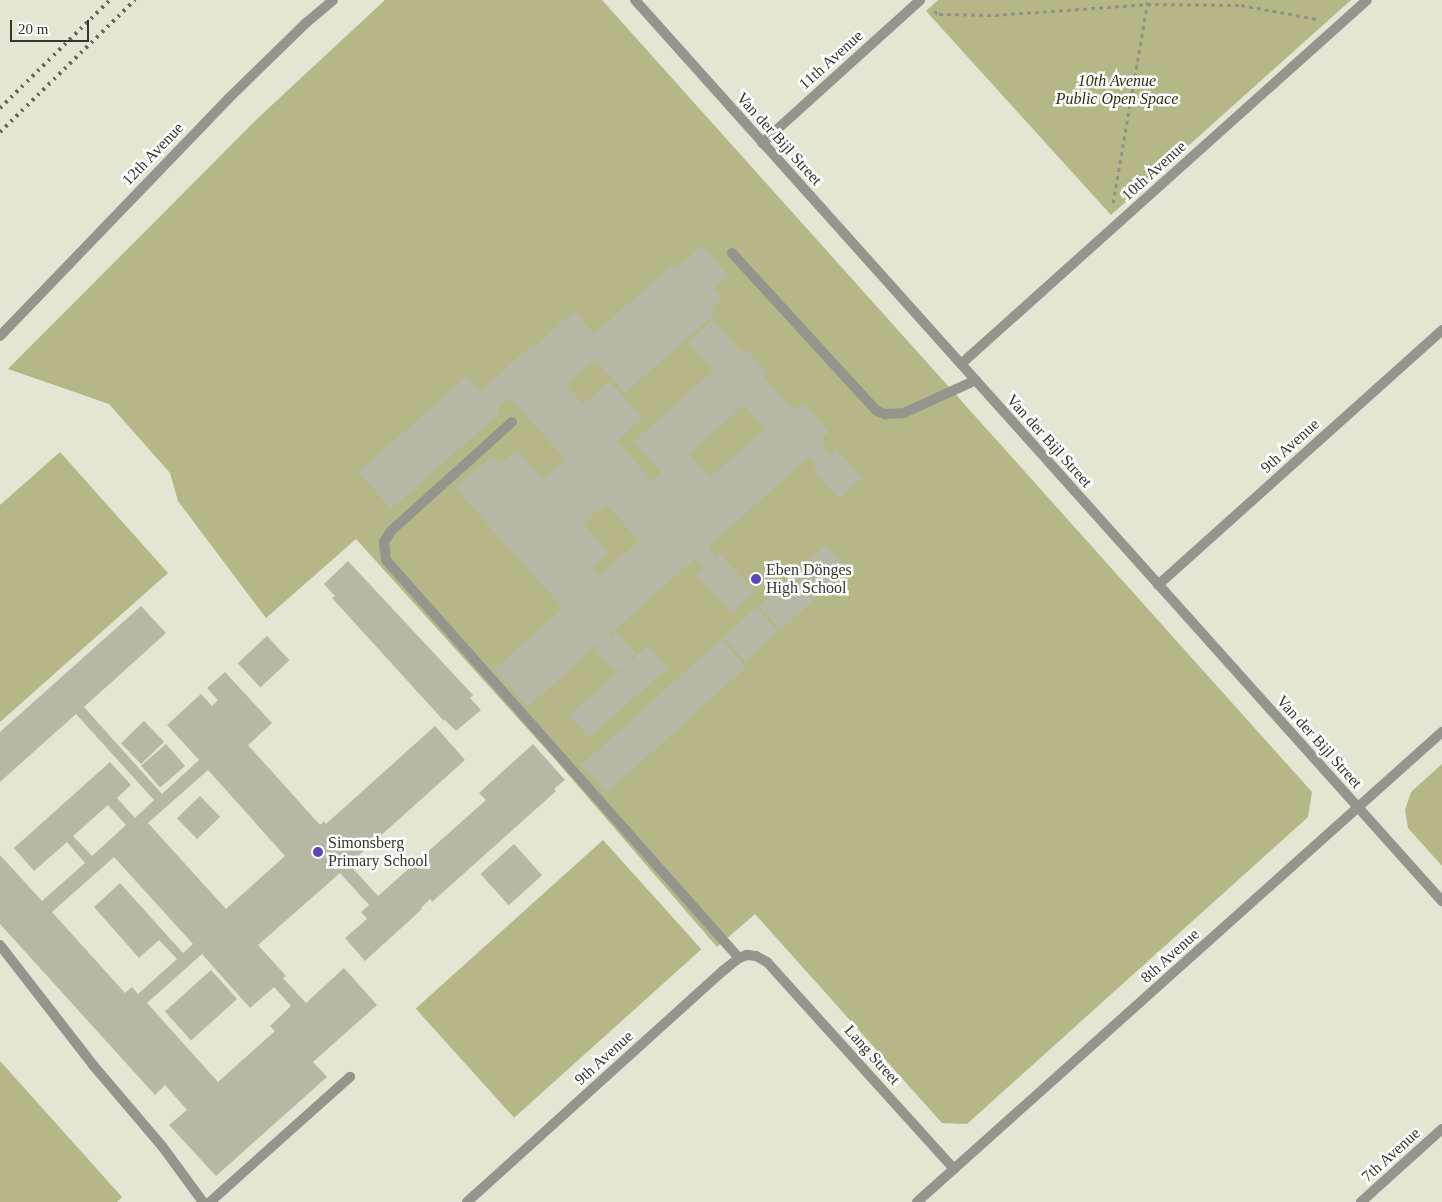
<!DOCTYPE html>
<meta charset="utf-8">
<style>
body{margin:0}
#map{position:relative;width:1442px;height:1202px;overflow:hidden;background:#e4e5d3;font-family:Georgia,serif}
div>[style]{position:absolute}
.green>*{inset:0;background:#b5b786;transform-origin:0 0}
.building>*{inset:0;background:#b6b7a5;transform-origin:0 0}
.path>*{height:3px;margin-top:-1.5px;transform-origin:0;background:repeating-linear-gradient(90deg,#919285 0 4px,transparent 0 8px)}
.service>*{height:10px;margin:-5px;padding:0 5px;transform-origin:5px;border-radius:5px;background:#95958e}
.minor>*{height:10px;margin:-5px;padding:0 5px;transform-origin:5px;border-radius:5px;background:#95958e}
.rail>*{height:4px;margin-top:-2px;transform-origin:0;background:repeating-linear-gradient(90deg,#69695f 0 2.5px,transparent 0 7.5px)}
.dots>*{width:14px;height:14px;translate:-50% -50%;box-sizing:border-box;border:2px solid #fff;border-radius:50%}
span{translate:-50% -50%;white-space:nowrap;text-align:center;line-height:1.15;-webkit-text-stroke:5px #fff;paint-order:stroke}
.street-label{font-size:16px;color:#35352e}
.park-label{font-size:16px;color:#2e2e0f;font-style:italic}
.poi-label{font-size:16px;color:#35352e}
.left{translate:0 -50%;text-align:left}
.scale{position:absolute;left:10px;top:20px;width:79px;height:22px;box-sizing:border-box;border:2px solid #35352e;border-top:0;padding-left:6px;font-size:15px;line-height:18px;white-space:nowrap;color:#35352e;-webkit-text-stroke:4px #fff;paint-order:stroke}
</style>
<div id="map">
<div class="green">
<i style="clip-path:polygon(385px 0,602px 0,1312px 792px,1308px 817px,967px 1124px,942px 1123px,755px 914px,717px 947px,553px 757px,356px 539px,266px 618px,178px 501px,170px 473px,109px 404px,8px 369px,258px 118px)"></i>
<i style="clip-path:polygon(938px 0,1351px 0,1111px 215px,926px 11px)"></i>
<i style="clip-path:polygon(60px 452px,168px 573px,0 722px,0 505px)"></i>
<i style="clip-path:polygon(1442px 764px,1442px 866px,1408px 828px,1405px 810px,1411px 792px)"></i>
<i style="left:603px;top:840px;width:147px;height:252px;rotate:48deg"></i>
<i style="clip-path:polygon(0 1061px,122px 1197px,117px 1202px,0 1202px)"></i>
</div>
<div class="building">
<i style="clip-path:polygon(evenodd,702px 246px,729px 276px,714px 288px,723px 298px,711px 309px,715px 314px,625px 393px,595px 360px,566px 385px,583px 404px,609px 381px,643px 418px,617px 441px,652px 481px,661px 472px,633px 442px,713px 371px,688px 342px,712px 320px,742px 353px,746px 349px,767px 372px,763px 376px,790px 407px,792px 405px,796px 409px,803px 403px,829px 432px,822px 438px,826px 442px,822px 446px,830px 455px,836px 449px,863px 478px,839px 499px,813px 470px,817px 466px,809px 457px,708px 547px,716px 557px,720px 554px,755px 592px,731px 613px,696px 574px,703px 568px,695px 559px,609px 635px,611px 637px,616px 632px,635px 653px,630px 658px,632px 660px,648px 645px,668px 668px,589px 738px,569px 715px,621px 669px,619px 668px,614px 672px,595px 651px,600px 647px,598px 644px,528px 707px,494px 669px,563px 608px,455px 488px,492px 456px,500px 464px,517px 450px,543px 479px,565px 459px,510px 398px,497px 409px,500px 413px,391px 509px,358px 472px,467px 376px,481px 392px,531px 345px,533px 348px,574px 311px,594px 334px,672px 265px,675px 269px,702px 246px,744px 405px,765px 429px,710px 477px,689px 454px,744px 405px,702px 246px,606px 504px,639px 541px,599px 576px,593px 568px,609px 553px,583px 524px,606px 504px)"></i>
<i style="left:826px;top:545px;width:32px;height:44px;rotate:49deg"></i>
<i style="clip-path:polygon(348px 561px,473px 695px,470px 698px,481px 710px,456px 731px,445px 720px,444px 721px,332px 598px,335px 596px,324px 584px)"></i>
<i style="left:791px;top:576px;width:33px;height:44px;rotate:47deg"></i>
<i style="clip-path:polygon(evenodd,141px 606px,166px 633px,84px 707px,162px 794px,199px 760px,167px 725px,201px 694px,212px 706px,218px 700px,207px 688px,225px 672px,272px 723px,248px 745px,320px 825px,324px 821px,326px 824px,435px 726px,465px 760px,349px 864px,378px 896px,486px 800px,479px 793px,533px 744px,565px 780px,554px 789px,556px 791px,432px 902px,430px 899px,421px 908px,422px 909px,365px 961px,345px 938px,367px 919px,361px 912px,369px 905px,340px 873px,258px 945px,286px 976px,283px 978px,306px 1003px,344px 968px,377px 1005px,313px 1062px,327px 1077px,216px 1176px,169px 1125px,187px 1110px,165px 1085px,155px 1095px,0 924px,0 855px,42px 901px,85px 863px,67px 842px,34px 871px,14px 848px,110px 762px,131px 785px,117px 798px,135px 818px,154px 800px,76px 714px,0 782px,0 732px,141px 606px,208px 770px,285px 856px,226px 909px,148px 823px,208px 770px,141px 606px,108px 805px,126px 825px,92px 856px,73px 836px,108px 805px,141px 606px,114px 857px,193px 944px,183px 953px,120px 883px,94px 907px,139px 958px,159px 940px,177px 959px,138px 994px,132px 987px,125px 993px,52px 912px,114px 857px,141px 606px,202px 954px,250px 1008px,274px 987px,291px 1006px,270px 1026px,275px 1031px,218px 1082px,147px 1003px,202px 954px)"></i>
<i style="left:756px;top:607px;width:33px;height:45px;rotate:47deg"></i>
<i style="left:267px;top:636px;width:33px;height:40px;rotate:47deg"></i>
<i style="left:721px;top:639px;width:38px;height:188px;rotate:48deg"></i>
<i style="left:144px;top:721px;width:29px;height:32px;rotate:46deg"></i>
<i style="left:166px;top:744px;width:29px;height:33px;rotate:49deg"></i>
<i style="left:200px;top:796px;width:29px;height:32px;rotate:46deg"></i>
<i style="left:514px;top:844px;width:42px;height:45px;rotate:48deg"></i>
<i style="left:211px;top:970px;width:39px;height:62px;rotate:48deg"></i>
</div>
<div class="path">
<i style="left:934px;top:11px;width:6px;rotate:31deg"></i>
<i style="left:939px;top:14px;width:56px;rotate:1deg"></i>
<i style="left:995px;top:15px;width:152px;rotate:-4.1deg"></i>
<i style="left:1147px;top:4px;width:94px;rotate:0.6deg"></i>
<i style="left:1241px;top:5px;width:77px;rotate:10.4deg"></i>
<i style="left:1113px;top:203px;width:206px;rotate:-80.2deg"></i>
</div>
<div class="service">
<i style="left:732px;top:253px;width:214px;rotate:47.5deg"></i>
<i style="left:877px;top:411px;width:9px;rotate:21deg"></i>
<i style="left:885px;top:414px;width:19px;rotate:-3deg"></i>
<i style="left:904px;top:413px;width:79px;rotate:-24.6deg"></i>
<i style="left:512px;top:422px;width:163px;rotate:138deg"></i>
<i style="left:391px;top:531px;width:13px;rotate:122deg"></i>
<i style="left:384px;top:542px;width:18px;rotate:84deg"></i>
<i style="left:386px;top:560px;width:532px;rotate:48.43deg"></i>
<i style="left:0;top:945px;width:152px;rotate:52.2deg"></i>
<i style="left:93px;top:1065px;width:106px;rotate:49.6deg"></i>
<i style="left:162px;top:1146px;width:69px;rotate:53.8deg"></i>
<i style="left:210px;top:1202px;width:188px;rotate:-41.8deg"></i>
</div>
<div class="minor">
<i style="left:635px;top:0;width:1210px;rotate:48.15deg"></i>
<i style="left:762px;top:143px;width:213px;rotate:-42.1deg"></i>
<i style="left:0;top:336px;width:329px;rotate:-46.1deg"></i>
<i style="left:228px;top:99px;width:109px;rotate:-44.3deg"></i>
<i style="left:306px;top:23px;width:35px;rotate:-40deg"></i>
<i style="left:961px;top:364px;width:545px;rotate:-41.88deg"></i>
<i style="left:1158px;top:585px;width:382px;rotate:-41.9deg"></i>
<i style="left:467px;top:1202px;width:346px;rotate:-42.1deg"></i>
<i style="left:724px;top:970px;width:19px;rotate:-39deg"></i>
<i style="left:739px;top:958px;width:9px;rotate:-21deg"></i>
<i style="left:747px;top:955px;width:9px;rotate:6deg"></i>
<i style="left:756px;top:956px;width:13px;rotate:29deg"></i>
<i style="left:767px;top:962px;width:279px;rotate:47.9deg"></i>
<i style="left:917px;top:1202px;width:705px;rotate:-41.84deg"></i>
<i style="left:1361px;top:1202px;width:109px;rotate:-42deg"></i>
</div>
<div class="rail">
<i style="left:0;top:108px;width:154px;rotate:-44.5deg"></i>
<i style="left:0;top:132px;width:189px;rotate:-44.4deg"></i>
</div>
<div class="dots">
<i style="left:756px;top:579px;background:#6143bc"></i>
<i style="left:318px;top:852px;background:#6143bc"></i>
</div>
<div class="street-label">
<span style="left:831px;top:60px;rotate:-42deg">11th Avenue</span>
<span style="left:779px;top:139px;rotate:48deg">Van der Bijl Street</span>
<span style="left:153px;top:154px;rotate:-46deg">12th Avenue</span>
<span style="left:1154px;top:171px;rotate:-42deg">10th Avenue</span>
<span style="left:1049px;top:441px;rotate:48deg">Van der Bijl Street</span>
<span style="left:1290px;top:446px;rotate:-42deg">9th Avenue</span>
<span style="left:1319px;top:742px;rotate:48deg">Van der Bijl Street</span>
<span style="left:1170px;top:956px;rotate:-42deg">8th Avenue</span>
<span style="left:872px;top:1055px;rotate:48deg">Lang Street</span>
<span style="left:604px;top:1058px;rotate:-42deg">9th Avenue</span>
<span style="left:1391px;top:1155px;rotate:-42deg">7th Avenue</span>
</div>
<div class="park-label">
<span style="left:1117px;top:90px">10th Avenue<br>Public Open Space</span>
</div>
<div class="poi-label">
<span class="left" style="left:766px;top:579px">Eben Dönges<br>High School</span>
<span class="left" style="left:328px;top:852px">Simonsberg<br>Primary School</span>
</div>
<div class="scale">20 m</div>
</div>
